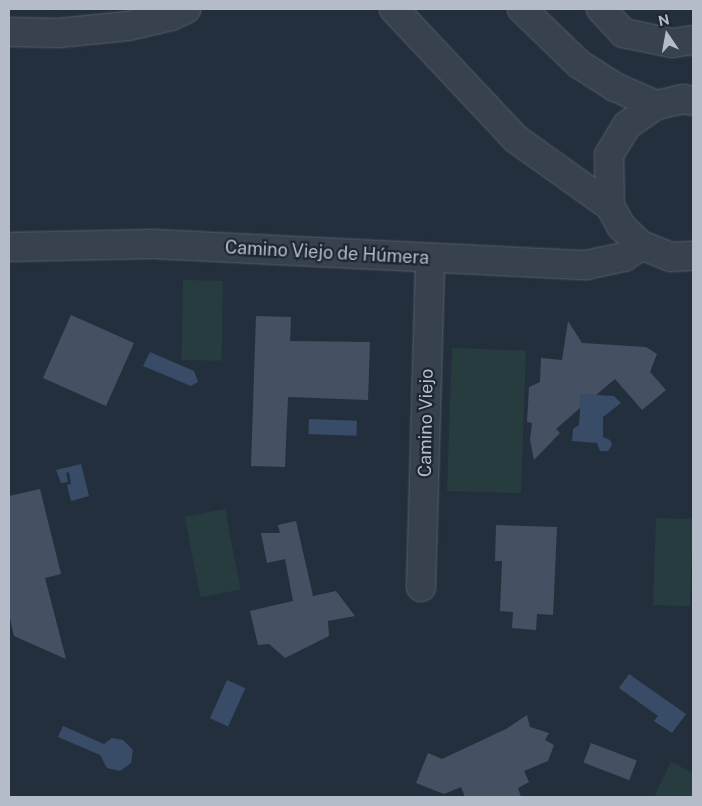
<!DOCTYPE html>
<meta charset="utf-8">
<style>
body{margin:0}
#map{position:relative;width:702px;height:806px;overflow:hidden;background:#242f3e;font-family:"Public Sans",sans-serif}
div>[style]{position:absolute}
.green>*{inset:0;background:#263c3f;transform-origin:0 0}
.water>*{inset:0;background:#394c67;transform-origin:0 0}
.building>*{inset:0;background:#455162;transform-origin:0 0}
.roads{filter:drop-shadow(0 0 1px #565f6c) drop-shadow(0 0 1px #565f6c)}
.minor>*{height:28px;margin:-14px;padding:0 14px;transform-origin:14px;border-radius:14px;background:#38414e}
span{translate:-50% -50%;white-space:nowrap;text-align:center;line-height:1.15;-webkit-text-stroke:4.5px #1d2633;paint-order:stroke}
.street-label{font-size:18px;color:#b4bcc9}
.frame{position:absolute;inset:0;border:10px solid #b4bcc9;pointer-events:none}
.north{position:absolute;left:642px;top:10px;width:50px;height:50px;-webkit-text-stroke:4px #1d2633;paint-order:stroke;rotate:348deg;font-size:14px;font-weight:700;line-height:20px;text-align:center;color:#b4bcc9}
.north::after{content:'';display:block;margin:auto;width:18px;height:22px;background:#b4bcc9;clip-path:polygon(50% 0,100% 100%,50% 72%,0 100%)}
</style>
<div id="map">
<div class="green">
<i style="left:183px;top:280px;width:40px;height:80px;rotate:1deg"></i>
<i style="left:452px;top:348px;width:74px;height:143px;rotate:2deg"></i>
<i style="left:225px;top:509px;width:82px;height:41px;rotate:79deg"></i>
<i style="left:656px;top:518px;width:37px;height:87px;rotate:2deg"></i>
<i style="clip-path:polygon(671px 762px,693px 773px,693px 797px,654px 797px)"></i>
</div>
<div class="water">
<i style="clip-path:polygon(150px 352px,194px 371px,198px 382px,191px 386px,143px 366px)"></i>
<i style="clip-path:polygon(581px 394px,614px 396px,621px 403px,603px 417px,603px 437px,610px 440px,612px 445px,608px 451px,600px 451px,597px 443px,572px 441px,573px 429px,579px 425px)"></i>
<i style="left:309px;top:419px;width:48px;height:15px;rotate:2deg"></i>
<i style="clip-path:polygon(81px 464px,89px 496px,71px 501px,67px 485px,71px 484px,69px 472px,66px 473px,68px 482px,61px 483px,56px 470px)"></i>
<i style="clip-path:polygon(629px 674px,686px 714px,672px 733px,654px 721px,658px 716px,619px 688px)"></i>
<i style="left:227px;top:680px;width:20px;height:42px;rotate:24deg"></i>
<i style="clip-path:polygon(63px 726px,104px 744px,112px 738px,123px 740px,133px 750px,131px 763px,120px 771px,107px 768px,100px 755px,58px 737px)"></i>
</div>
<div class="building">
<i style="left:71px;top:315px;width:69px;height:69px;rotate:24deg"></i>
<i style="clip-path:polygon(256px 316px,291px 317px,290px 341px,370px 342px,368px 400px,288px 397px,285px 467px,251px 466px)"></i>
<i style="clip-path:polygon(568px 321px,582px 343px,646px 347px,657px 354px,650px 372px,666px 390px,642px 410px,615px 379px,596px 395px,581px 394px,580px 408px,556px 429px,560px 433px,534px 460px,530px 440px,532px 423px,527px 422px,529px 387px,540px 382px,541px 358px,562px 360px)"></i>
<i style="clip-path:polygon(40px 489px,61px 574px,45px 578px,66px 659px,14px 636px,9px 614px,9px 496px)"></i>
<i style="clip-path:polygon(296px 521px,313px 596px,336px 591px,355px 616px,328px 621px,329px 636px,285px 658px,269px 644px,258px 645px,250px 611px,293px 601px,285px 559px,267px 563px,261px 533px,280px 533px,278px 525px)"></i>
<i style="clip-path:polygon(496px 525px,557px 527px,553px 615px,537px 614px,536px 630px,512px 628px,513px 612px,500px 611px,502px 561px,495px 561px)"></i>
<i style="clip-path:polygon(527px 715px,530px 727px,549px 733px,545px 740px,554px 745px,548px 761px,524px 771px,529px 782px,518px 788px,521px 797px,465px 797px,461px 787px,444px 794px,416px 783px,428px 753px,442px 759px,506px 729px)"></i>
<i style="left:591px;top:743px;width:49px;height:21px;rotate:21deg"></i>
</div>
<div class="roads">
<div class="minor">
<i style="left:394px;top:9px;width:178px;rotate:46.8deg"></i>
<i style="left:516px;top:139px;width:115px;rotate:35.5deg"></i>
<i style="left:522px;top:9px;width:79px;rotate:44deg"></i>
<i style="left:579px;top:64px;width:43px;rotate:32.6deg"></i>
<i style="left:615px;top:87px;width:45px;rotate:23.7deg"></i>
<i style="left:601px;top:9px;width:33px;rotate:47deg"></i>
<i style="left:623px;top:33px;width:50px;rotate:11.5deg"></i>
<i style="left:672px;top:43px;width:21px;rotate:-8deg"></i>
<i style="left:9px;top:32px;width:50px;rotate:1.1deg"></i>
<i style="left:59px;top:33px;width:69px;rotate:-5.8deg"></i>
<i style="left:128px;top:26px;width:44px;rotate:-13.1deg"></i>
<i style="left:171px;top:16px;width:17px;rotate:-25deg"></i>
<i style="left:693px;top:101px;width:10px;rotate:-169deg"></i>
<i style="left:683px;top:99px;width:28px;rotate:167deg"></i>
<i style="left:656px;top:105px;width:35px;rotate:145deg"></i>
<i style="left:627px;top:125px;width:35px;rotate:121deg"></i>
<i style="left:609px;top:155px;width:51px;rotate:88.9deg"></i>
<i style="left:610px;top:206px;width:23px;rotate:61deg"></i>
<i style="left:621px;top:226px;width:28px;rotate:44deg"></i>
<i style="left:641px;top:245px;width:32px;rotate:22deg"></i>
<i style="left:671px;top:257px;width:22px;rotate:-3deg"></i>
<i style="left:9px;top:247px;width:144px;rotate:-1.2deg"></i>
<i style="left:153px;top:244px;width:434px;rotate:2.8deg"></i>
<i style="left:586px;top:265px;width:39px;rotate:-12deg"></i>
<i style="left:624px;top:257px;width:21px;rotate:-35deg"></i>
<i style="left:421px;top:587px;width:328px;rotate:-88.4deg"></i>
</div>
</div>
<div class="street-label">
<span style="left:327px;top:253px;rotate:3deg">Camino Viejo de Húmera</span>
<span style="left:426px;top:423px;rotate:-89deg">Camino Viejo</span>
</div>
<div class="frame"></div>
<div class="north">N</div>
</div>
